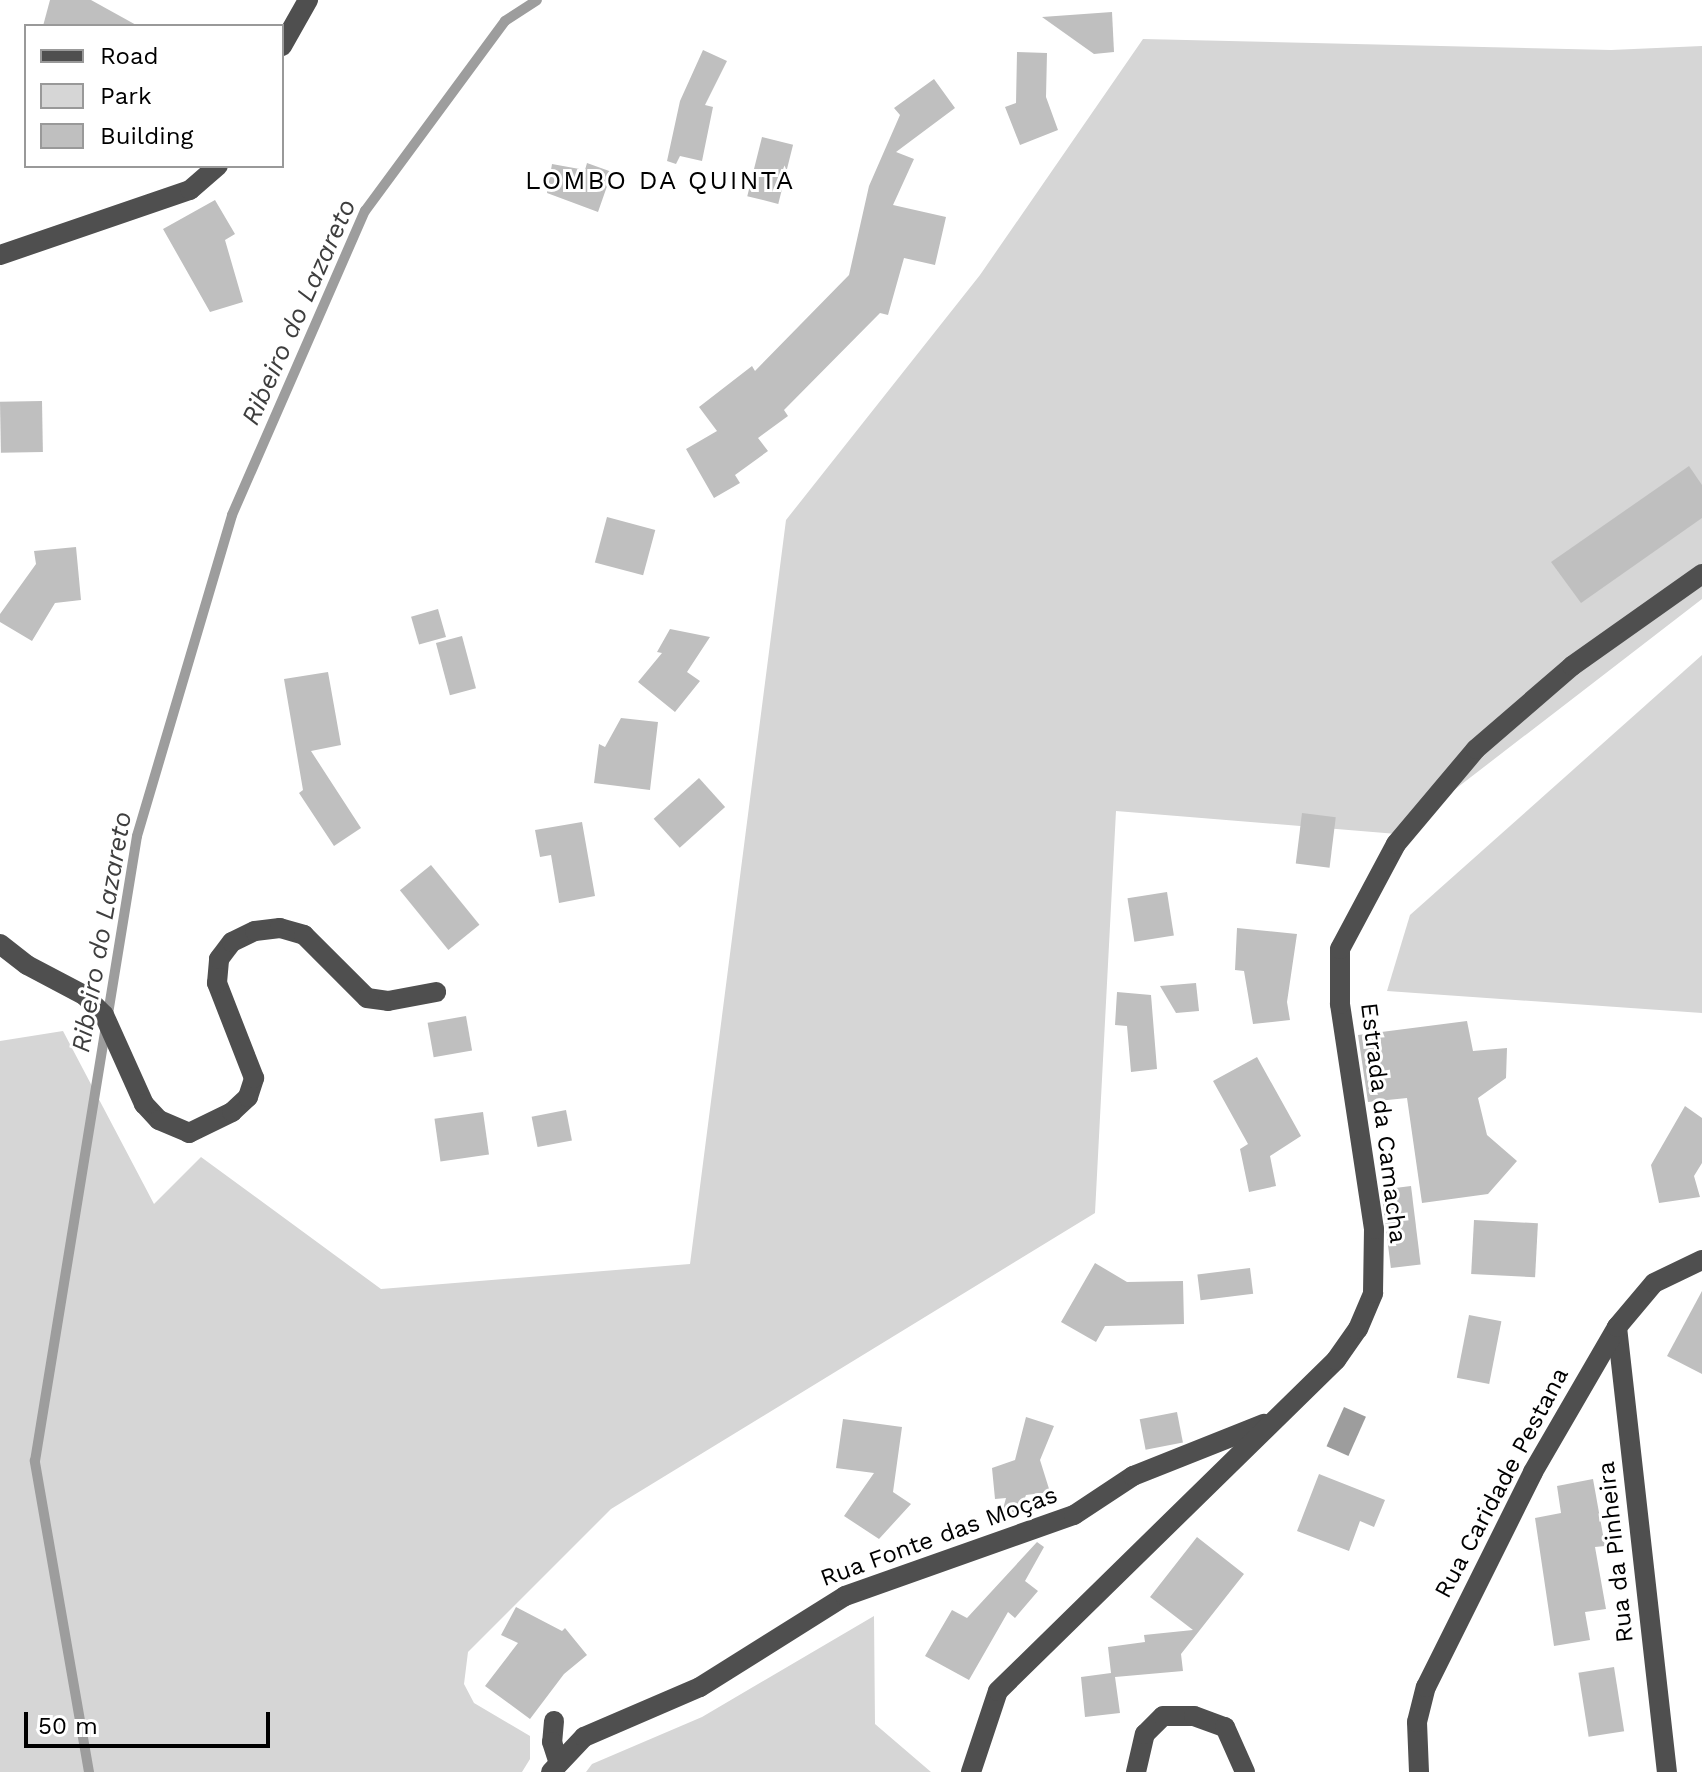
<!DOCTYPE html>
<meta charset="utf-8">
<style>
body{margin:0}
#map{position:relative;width:1702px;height:1772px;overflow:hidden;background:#fff;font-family:"Work Sans",sans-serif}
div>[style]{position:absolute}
.green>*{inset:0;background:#d6d6d6}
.water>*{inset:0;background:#9d9d9d;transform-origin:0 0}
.stream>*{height:10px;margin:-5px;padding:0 5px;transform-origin:5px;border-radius:5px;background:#9d9d9d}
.building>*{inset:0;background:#bfbfbf;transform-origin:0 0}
.minor>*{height:20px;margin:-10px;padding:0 10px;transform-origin:10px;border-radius:10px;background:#4f4f4f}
span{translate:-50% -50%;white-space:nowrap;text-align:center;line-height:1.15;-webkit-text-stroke:6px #fff;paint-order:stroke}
.street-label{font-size:24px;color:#000}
.neighbourhood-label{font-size:26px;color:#000;letter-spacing:2px}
.water-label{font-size:26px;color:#3e3e3e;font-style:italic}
.legend{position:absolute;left:24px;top:24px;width:260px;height:144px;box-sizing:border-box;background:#fff;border:2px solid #999;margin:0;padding:10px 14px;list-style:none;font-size:24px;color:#000}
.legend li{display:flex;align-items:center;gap:16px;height:40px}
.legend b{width:40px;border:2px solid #999}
.scale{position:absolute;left:24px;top:1712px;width:246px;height:36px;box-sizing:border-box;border:4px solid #000;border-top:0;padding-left:10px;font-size:24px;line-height:28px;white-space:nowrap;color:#000;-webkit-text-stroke:6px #fff;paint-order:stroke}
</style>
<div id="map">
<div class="green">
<i style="clip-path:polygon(1143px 39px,1611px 50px,1702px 46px,1702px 599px,1397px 834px,1116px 811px,1095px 1213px,611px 1509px,468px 1652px,464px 1684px,474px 1703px,530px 1736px,530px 1759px,522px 1772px,0 1772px,0 1041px,63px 1031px,154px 1204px,201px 1157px,381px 1289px,690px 1264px,786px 520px,980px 275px)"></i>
<i style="clip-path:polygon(1702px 655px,1702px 1013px,1387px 991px,1410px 915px)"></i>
<i style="clip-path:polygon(874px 1616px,875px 1724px,931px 1772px,586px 1772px,592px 1764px,702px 1717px)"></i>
</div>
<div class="water">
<i style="left:1344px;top:1407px;width:24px;height:43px;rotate:24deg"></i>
</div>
<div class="stream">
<i style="left:89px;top:1772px;width:316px;rotate:-99.9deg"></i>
<i style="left:35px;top:1461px;width:633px;rotate:-80.73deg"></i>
<i style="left:137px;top:836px;width:335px;rotate:-73.5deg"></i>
<i style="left:232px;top:515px;width:332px;rotate:-66.4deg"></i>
<i style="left:365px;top:211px;width:236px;rotate:-53.6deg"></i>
<i style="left:505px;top:21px;width:38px;rotate:-33deg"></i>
</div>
<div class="building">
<i style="clip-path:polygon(50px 0,91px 0,138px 26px,43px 26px)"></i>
<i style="clip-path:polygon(1112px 12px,1114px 52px,1094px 54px,1042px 17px)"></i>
<i style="clip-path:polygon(703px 50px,727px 61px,705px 105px,713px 107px,702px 161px,680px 156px,676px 164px,667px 161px,680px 101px)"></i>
<i style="clip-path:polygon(1017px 52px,1047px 53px,1046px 97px,1058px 130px,1020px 145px,1005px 107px,1016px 103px)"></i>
<i style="clip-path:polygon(934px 79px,955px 108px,896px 152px,914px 159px,893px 205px,946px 217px,935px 265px,904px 258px,888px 315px,880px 313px,784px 410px,788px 416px,758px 438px,768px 451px,735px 475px,740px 483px,714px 498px,686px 449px,717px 431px,699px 407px,752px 366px,755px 371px,849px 275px,869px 186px,900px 115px,894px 108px)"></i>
<i style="left:762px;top:137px;width:32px;height:61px;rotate:14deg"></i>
<i style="clip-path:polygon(587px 163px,612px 172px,598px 212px,547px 193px,552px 164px,585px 170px)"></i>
<i style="clip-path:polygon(215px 200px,235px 234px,225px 240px,243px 302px,210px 312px,163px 229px)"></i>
<i style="left:42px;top:401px;width:51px;height:42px;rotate:89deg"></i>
<i style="clip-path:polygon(1689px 466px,1702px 485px,1702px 518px,1581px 603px,1551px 562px)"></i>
<i style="left:607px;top:517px;width:50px;height:47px;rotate:15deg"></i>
<i style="clip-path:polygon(76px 547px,81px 600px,55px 603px,32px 641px,0 622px,0 614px,36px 564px,34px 551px)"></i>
<i style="left:438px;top:609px;width:29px;height:28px;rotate:74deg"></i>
<i style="clip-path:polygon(670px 629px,710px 637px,687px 672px,700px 681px,675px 712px,638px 682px,662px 653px,657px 652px)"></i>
<i style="left:462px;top:636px;width:54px;height:27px;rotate:75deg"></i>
<i style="clip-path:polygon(328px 672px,341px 745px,311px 751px,361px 828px,334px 846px,299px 793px,303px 790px,284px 679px)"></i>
<i style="clip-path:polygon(621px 718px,658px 722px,650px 790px,594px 783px,599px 744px,605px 747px)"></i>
<i style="left:699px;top:778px;width:39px;height:61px;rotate:48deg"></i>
<i style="left:1302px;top:813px;width:34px;height:51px;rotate:7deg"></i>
<i style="clip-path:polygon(582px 822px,595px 896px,559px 903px,551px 855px,540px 857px,535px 830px)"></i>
<i style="left:431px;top:865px;width:77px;height:40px;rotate:51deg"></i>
<i style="left:1167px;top:892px;width:44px;height:40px;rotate:81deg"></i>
<i style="clip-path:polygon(1237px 928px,1297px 934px,1287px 1002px,1290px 1020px,1253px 1024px,1244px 971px,1235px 970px)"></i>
<i style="clip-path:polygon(1196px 983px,1199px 1011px,1176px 1013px,1160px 986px)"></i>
<i style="clip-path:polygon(1117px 992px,1151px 995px,1157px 1069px,1131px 1072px,1127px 1026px,1115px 1025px)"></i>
<i style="left:466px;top:1016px;width:35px;height:39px;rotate:80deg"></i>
<i style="clip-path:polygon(1467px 1021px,1473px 1051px,1507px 1048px,1506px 1078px,1478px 1098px,1487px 1135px,1517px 1161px,1488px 1194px,1422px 1203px,1407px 1098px,1368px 1102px,1358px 1035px)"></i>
<i style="clip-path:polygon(1257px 1057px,1301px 1136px,1270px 1156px,1276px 1186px,1249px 1192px,1240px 1149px,1248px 1144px,1213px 1081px)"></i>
<i style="clip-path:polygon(1685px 1106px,1702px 1118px,1702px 1163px,1694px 1176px,1700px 1197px,1659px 1203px,1651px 1165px)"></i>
<i style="left:566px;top:1110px;width:31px;height:35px;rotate:79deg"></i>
<i style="left:483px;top:1112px;width:43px;height:49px;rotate:82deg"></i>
<i style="left:1411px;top:1186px;width:79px;height:30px;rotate:83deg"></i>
<i style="left:1474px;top:1220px;width:64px;height:54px;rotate:3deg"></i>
<i style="clip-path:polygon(1095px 1263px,1127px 1282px,1183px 1281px,1184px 1324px,1105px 1326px,1096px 1342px,1061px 1322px)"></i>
<i style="left:1250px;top:1268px;width:26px;height:53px;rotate:83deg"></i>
<i style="clip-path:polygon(1702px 1291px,1702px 1374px,1667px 1356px)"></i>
<i style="left:1469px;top:1315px;width:33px;height:64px;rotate:11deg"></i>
<i style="left:1177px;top:1412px;width:31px;height:38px;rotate:79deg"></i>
<i style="clip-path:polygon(1026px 1417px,1054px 1426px,1040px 1460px,1050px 1492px,1026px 1495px,1019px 1514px,1003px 1509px,1006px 1498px,995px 1499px,992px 1468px,1015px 1460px)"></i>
<i style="clip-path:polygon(843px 1419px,902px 1427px,893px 1492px,911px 1504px,879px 1539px,844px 1516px,874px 1473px,836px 1468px)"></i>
<i style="clip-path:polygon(1319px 1474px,1385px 1500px,1374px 1527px,1360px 1521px,1349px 1551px,1297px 1531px)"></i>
<i style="clip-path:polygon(1593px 1479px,1605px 1546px,1595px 1547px,1606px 1609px,1585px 1612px,1590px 1640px,1554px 1646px,1535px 1518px,1561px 1513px,1557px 1486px)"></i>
<i style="clip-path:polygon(1197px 1537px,1244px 1574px,1181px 1654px,1183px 1671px,1115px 1677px,1120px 1713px,1085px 1717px,1081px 1677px,1111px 1673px,1108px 1647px,1145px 1642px,1144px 1635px,1193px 1630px,1150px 1597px)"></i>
<i style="clip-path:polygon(1037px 1542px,1044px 1547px,1025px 1581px,1038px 1591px,1015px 1618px,1008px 1612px,969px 1680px,925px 1656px,952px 1610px,967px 1618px)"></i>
<i style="clip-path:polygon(516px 1607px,562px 1631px,565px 1628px,587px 1655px,564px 1674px,530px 1719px,485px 1686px,518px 1643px,501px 1635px)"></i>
<i style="left:1614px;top:1667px;width:65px;height:36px;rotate:81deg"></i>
</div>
<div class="minor">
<i style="left:282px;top:46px;width:53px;rotate:-60.5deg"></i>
<i style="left:0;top:255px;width:201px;rotate:-18.9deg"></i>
<i style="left:190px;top:190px;width:37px;rotate:-41deg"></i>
<i style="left:0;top:944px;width:34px;rotate:38deg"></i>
<i style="left:27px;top:965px;width:64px;rotate:27.8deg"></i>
<i style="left:84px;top:995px;width:28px;rotate:45deg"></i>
<i style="left:104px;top:1015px;width:98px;rotate:65.8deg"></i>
<i style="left:144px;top:1104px;width:22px;rotate:47deg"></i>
<i style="left:159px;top:1120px;width:33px;rotate:23deg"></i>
<i style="left:189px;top:1133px;width:48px;rotate:-26deg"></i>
<i style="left:232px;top:1112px;width:22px;rotate:-43deg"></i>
<i style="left:248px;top:1097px;width:20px;rotate:-72deg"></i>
<i style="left:254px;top:1078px;width:102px;rotate:-111.3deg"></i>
<i style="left:217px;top:983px;width:24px;rotate:-85deg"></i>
<i style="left:219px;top:959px;width:21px;rotate:-53deg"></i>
<i style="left:232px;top:942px;width:25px;rotate:-26deg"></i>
<i style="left:255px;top:931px;width:25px;rotate:-7deg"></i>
<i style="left:280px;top:928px;width:25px;rotate:16deg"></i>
<i style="left:304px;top:935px;width:89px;rotate:45deg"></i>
<i style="left:367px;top:998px;width:21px;rotate:8deg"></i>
<i style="left:388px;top:1001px;width:49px;rotate:-10.6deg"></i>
<i style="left:1617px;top:1327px;width:448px;rotate:83.6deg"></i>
<i style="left:554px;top:1721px;width:21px;rotate:95deg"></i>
<i style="left:552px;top:1742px;width:22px;rotate:72deg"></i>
<i style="left:551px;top:1772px;width:48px;rotate:-46.7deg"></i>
<i style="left:584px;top:1737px;width:126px;rotate:-23.3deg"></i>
<i style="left:700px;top:1687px;width:171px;rotate:-32.1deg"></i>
<i style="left:845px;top:1596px;width:243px;rotate:-19.5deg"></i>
<i style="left:1074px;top:1515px;width:71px;rotate:-33.5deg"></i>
<i style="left:1133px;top:1476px;width:141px;rotate:-21.7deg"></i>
<i style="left:971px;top:1772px;width:85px;rotate:-71.6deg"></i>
<i style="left:998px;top:1691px;width:473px;rotate:-44.4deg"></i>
<i style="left:1336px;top:1360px;width:38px;rotate:-55deg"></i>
<i style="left:1358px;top:1329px;width:39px;rotate:-67deg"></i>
<i style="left:1373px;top:1293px;width:64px;rotate:-89.1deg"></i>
<i style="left:1374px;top:1229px;width:228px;rotate:-98.6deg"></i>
<i style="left:1340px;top:1004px;width:55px;rotate:-90deg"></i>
<i style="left:1340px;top:949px;width:119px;rotate:-61.9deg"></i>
<i style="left:1396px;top:844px;width:124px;rotate:-49.9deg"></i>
<i style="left:1476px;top:749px;width:127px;rotate:-40.8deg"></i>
<i style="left:1572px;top:666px;width:159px;rotate:-35.3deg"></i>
<i style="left:1136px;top:1772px;width:39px;rotate:-77deg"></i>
<i style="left:1145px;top:1734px;width:25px;rotate:-45deg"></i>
<i style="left:1163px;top:1716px;width:31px"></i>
<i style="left:1194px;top:1716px;width:33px;rotate:20deg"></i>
<i style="left:1225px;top:1727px;width:49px;rotate:66deg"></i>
<i style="left:1419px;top:1772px;width:50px;rotate:-92.3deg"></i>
<i style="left:1417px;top:1722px;width:36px;rotate:-76deg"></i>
<i style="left:1426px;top:1687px;width:240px;rotate:-63.5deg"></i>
<i style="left:1533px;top:1472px;width:168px;rotate:-59.9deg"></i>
<i style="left:1617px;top:1327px;width:57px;rotate:-49.9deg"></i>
<i style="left:1654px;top:1283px;width:53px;rotate:-25.6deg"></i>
</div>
<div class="street-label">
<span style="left:1383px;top:1123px;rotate:83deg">Estrada da Camacha</span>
<span style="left:1502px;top:1483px;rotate:-62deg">Rua Caridade Pestana</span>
<span style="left:939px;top:1537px;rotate:-20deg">Rua Fonte das Moças</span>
<span style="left:1616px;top:1552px;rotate:-96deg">Rua da Pinheira</span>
</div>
<div class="neighbourhood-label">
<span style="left:660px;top:181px">LOMBO DA QUINTA</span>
</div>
<div class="water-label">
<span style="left:299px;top:312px;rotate:-66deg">Ribeiro do Lazareto</span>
<span style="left:102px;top:932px;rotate:-80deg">Ribeiro do Lazareto</span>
</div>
<ul class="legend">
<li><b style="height:10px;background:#4f4f4f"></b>Road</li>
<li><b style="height:22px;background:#d6d6d6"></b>Park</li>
<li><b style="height:22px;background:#bfbfbf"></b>Building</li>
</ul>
<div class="scale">50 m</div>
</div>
